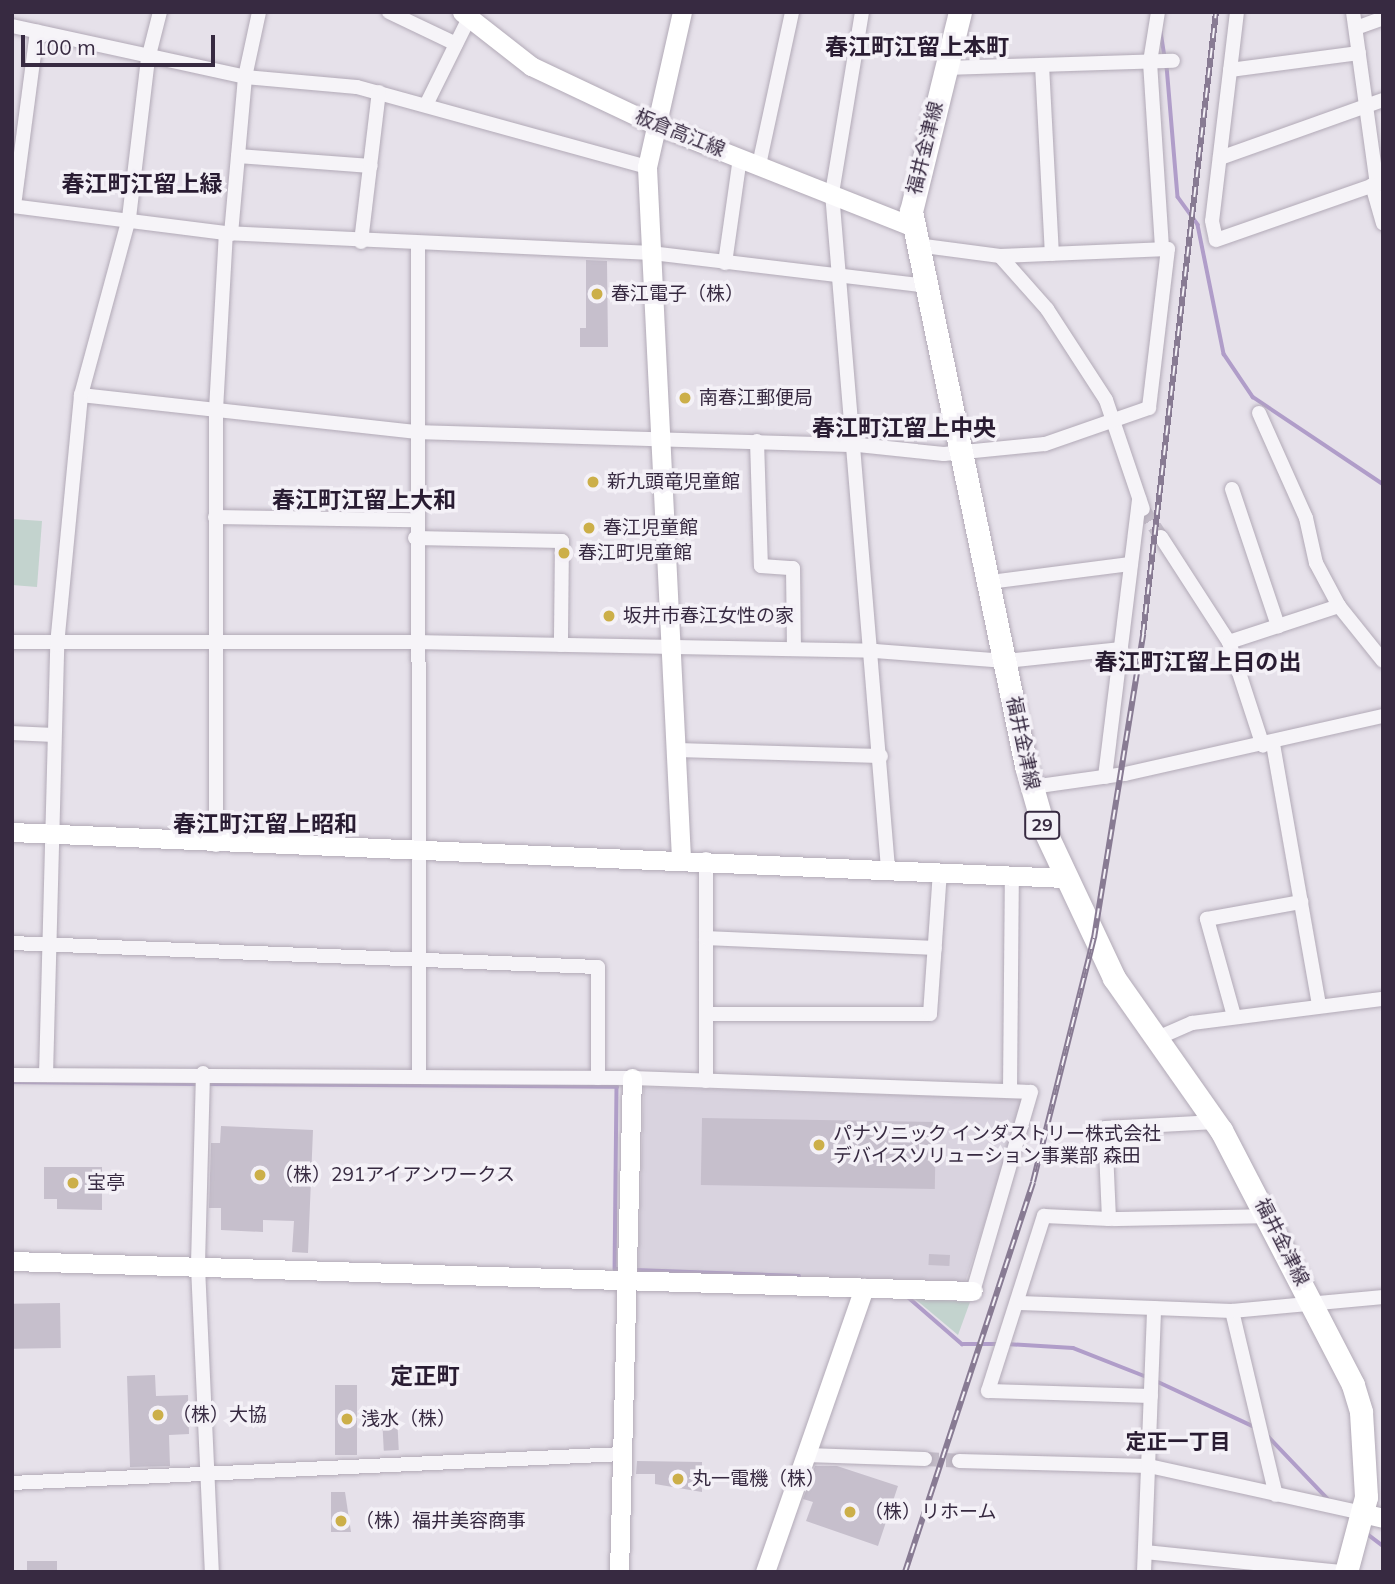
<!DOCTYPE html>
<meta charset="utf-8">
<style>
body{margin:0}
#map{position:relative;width:1395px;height:1584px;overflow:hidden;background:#e6e1ea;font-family:Mulish,"Noto Sans JP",sans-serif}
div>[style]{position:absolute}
.built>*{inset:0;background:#d9d3df}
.green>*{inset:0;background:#c3d3ce}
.stream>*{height:3.5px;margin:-1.75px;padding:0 1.75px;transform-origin:1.75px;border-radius:1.75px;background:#b09dc9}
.building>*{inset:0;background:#c6bfcc;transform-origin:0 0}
.street-tunnel>*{height:14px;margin-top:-7px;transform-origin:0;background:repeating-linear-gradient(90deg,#c3bcc8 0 14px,transparent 0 21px)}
.roads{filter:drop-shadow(0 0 2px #b2aab7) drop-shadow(0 0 2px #b2aab7)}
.street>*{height:14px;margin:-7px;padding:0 7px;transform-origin:7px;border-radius:7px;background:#f6f4f8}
.secondary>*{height:19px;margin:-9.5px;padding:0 9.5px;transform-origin:9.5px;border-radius:9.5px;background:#fff}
.primary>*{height:23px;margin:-11.5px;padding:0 11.5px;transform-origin:11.5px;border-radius:11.5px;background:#fff}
.rail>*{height:6px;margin-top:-3px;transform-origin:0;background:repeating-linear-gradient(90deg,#f4f1f7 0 10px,#887b93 0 20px);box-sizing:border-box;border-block:2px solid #887b93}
.dots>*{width:19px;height:19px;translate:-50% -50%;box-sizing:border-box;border:4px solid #f4f1f7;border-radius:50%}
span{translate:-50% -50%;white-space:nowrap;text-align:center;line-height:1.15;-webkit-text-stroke:7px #f4f1f7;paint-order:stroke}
.shield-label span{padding:2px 5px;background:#f4f1f7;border:2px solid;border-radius:5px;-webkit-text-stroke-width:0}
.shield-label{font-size:18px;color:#372a41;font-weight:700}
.street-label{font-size:19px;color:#372a41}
.poi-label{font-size:19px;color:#372a41}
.left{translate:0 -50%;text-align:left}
.neighbourhood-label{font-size:21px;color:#291c32;font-weight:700}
.quarter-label{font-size:23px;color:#291c32;font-weight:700}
.frame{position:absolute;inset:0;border:14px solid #372a41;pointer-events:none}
.scale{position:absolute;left:21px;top:35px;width:194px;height:32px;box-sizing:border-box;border:4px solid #372a41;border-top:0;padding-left:9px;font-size:21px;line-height:24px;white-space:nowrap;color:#372a41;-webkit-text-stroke:5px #f4f1f7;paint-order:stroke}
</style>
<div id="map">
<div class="built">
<i style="clip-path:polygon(644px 1087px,1018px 1099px,1024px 1105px,964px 1285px,638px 1273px)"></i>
</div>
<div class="green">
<i style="clip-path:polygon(12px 519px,42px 521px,37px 587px,12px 585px)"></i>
<i style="clip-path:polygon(914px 1298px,970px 1302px,958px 1335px)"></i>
</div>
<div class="stream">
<i style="left:1161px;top:32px;width:26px;rotate:81deg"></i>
<i style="left:1167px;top:66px;width:131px;rotate:85.2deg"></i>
<i style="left:1178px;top:197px;width:34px;rotate:54deg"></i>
<i style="left:1198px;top:225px;width:132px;rotate:78.6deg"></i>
<i style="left:1224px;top:354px;width:52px;rotate:56deg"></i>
<i style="left:1253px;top:397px;width:156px;rotate:33.8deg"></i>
<i style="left:12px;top:1082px;width:187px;rotate:0.6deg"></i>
<i style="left:207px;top:1084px;width:410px;rotate:0.4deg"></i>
<i style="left:617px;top:1087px;width:182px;rotate:90.6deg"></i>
<i style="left:615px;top:1269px;width:5px"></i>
<i style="left:635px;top:1270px;width:164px;rotate:2.1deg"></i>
<i style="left:908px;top:1297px;width:72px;rotate:41deg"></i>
<i style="left:962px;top:1344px;width:37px"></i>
<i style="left:1006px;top:1344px;width:67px;rotate:3.4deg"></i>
<i style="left:1073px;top:1348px;width:79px;rotate:21.4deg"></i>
<i style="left:1154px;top:1380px;width:111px;rotate:25deg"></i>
<i style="left:1267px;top:1435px;width:90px;rotate:46.4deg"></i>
<i style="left:1366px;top:1533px;width:21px;rotate:37deg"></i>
</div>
<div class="building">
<i style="clip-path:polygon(586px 260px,607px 261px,608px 347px,580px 347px,580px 328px,586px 328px)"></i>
<i style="left:702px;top:1118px;width:234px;height:67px;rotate:1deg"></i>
<i style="clip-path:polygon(221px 1126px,313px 1130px,308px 1253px,292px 1252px,294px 1221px,263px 1220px,263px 1232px,221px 1230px,221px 1208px,209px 1208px,211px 1143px,220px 1143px)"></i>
<i style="clip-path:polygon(44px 1167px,102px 1167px,102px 1210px,57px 1209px,57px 1199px,44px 1199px)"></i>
<i style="left:929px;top:1254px;width:21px;height:11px;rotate:3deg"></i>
<i style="left:60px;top:1303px;width:45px;height:47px;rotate:89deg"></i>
<i style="clip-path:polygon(155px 1375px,156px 1396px,188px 1395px,189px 1434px,169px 1435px,170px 1466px,130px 1467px,127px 1376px)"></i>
<i style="left:335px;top:1385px;width:22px;height:70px"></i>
<i style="left:397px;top:1416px;width:34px;height:15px;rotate:87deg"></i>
<i style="clip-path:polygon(637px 1461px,702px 1462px,702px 1492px,655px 1484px,655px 1474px,636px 1474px)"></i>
<i style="clip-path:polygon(815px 1466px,837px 1466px,898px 1486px,878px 1546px,806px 1521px,813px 1502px,803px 1499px)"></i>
<i style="clip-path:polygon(331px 1492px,345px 1492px,351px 1532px,331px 1532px)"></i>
<i style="left:57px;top:1561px;width:11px;height:30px;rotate:90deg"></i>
</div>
<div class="street-tunnel">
<i style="left:1143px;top:509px;width:33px;rotate:57deg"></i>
<i style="left:925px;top:1459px;width:34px;rotate:3deg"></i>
</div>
<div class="roads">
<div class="street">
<i style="left:389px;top:12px;width:74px;rotate:25.5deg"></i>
<i style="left:862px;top:12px;width:183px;rotate:99.4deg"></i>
<i style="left:832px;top:193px;width:678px;rotate:85.26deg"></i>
<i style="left:1158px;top:12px;width:51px;rotate:99.1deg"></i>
<i style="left:1150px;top:62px;width:187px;rotate:86.3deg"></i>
<i style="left:1237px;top:12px;width:210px;rotate:96.8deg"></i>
<i style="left:1212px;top:221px;width:19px;rotate:78deg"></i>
<i style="left:1216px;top:240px;width:177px;rotate:-19.2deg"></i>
<i style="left:1353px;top:12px;width:174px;rotate:82.1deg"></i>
<i style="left:12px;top:26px;width:239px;rotate:12.3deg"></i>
<i style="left:245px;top:77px;width:112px;rotate:5.1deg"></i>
<i style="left:357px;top:87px;width:301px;rotate:15.4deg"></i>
<i style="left:1356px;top:28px;width:29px;rotate:-20deg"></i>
<i style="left:1042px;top:65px;width:189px;rotate:87deg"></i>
<i style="left:945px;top:68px;width:228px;rotate:-1.8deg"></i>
<i style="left:1230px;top:70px;width:130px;rotate:-7.5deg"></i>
<i style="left:426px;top:105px;width:97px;rotate:-63.7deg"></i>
<i style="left:238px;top:156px;width:133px;rotate:4.3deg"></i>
<i style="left:1220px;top:158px;width:173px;rotate:-19.6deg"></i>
<i style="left:759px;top:165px;width:157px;rotate:-77.8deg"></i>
<i style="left:1372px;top:185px;width:40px;rotate:74deg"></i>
<i style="left:12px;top:206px;width:216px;rotate:7.2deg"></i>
<i style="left:226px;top:233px;width:425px;rotate:2.7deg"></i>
<i style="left:651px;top:253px;width:277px;rotate:6.8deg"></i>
<i style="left:14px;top:206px;width:176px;rotate:-82.5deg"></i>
<i style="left:231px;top:234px;width:158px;rotate:-84.9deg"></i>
<i style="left:245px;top:77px;width:66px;rotate:-77.8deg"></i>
<i style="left:361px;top:242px;width:151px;rotate:-83.2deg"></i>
<i style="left:418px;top:246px;width:830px;rotate:89.93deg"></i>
<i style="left:1000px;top:256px;width:71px;rotate:48.4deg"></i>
<i style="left:1047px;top:309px;width:108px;rotate:57deg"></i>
<i style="left:1106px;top:400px;width:115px;rotate:71.3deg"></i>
<i style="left:725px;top:263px;width:106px;rotate:-81.9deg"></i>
<i style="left:81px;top:395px;width:336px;rotate:6.3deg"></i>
<i style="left:415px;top:432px;width:443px;rotate:1.7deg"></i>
<i style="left:858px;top:445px;width:86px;rotate:6deg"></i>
<i style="left:944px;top:454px;width:101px;rotate:-5.7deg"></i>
<i style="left:1045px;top:444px;width:110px;rotate:-19.1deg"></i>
<i style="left:1149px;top:408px;width:160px;rotate:-83.2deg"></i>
<i style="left:1168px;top:249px;width:168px;rotate:177.6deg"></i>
<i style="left:1000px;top:256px;width:84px;rotate:-172.5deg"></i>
<i style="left:1259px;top:413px;width:115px;rotate:65.9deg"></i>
<i style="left:1306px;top:518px;width:46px;rotate:77.5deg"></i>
<i style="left:1316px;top:563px;width:49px;rotate:61.9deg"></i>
<i style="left:1339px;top:606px;width:70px;rotate:51.3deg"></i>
<i style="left:757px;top:441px;width:125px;rotate:88.2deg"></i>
<i style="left:761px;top:566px;width:32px;rotate:4deg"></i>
<i style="left:793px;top:568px;width:81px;rotate:89.3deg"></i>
<i style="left:1232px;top:489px;width:145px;rotate:71.4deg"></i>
<i style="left:215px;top:517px;width:200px;rotate:0.9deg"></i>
<i style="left:1161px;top:537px;width:125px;rotate:57.1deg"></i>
<i style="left:1229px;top:642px;width:109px;rotate:71.9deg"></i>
<i style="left:415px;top:538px;width:147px;rotate:1.2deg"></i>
<i style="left:562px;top:541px;width:104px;rotate:90.6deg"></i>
<i style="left:990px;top:582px;width:142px;rotate:-7.3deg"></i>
<i style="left:12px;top:642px;width:402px"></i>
<i style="left:414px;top:642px;width:461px;rotate:1.1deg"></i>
<i style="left:875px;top:651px;width:131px;rotate:4.4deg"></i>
<i style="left:1006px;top:661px;width:116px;rotate:-6deg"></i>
<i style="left:1229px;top:642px;width:116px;rotate:-18.1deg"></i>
<i style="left:12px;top:733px;width:41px;rotate:2.8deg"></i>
<i style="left:1273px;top:744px;width:264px;rotate:80deg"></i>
<i style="left:676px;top:750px;width:205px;rotate:1.7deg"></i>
<i style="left:1105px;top:777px;width:280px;rotate:-83deg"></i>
<i style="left:1032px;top:787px;width:94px;rotate:-8deg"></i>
<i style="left:1125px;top:774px;width:264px;rotate:-12.7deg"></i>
<i style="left:216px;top:845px;width:435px;rotate:-90deg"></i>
<i style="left:216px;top:410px;width:177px;rotate:-86.8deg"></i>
<i style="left:706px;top:859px;width:222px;rotate:90deg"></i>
<i style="left:706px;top:938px;width:229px;rotate:2.5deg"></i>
<i style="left:12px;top:943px;width:586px;rotate:2.35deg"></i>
<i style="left:598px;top:967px;width:111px;rotate:90deg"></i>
<i style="left:706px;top:1014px;width:224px"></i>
<i style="left:930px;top:1014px;width:143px;rotate:-86deg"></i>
<i style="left:1234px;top:1016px;width:101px;rotate:-105.6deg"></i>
<i style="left:1207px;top:919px;width:96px;rotate:-10.3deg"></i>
<i style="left:1153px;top:1040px;width:43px;rotate:-23.6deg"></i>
<i style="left:1192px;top:1023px;width:193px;rotate:-7.2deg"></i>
<i style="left:203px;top:1073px;width:194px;rotate:91.5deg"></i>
<i style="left:198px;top:1267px;width:305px;rotate:87.4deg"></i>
<i style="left:12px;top:1075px;width:620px;rotate:0.28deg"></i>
<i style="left:632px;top:1078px;width:399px;rotate:2deg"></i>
<i style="left:1031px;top:1092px;width:207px;rotate:106.2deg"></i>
<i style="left:46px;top:1075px;width:430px;rotate:-88.5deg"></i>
<i style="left:57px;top:645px;width:251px;rotate:-84.5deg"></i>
<i style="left:81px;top:395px;width:183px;rotate:-74.8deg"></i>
<i style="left:129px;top:218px;width:160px;rotate:-83.2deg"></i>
<i style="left:148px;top:59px;width:49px;rotate:-75.7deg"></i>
<i style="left:1010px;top:1091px;width:216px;rotate:-89.5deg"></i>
<i style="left:1113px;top:1219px;width:155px;rotate:-1.1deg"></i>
<i style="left:1020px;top:1303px;width:134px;rotate:2.1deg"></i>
<i style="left:1232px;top:1311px;width:189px;rotate:76.6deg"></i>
<i style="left:1151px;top:1396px;width:163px;rotate:-178.2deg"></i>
<i style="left:988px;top:1391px;width:184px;rotate:-72.3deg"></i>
<i style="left:1044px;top:1216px;width:65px;rotate:2.6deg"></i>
<i style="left:1109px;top:1219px;width:91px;rotate:-92.5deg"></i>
<i style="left:1105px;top:1128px;width:111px;rotate:-3.1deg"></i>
<i style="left:806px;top:1455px;width:119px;rotate:1.9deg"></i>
<i style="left:959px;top:1461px;width:190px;rotate:1.5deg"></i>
<i style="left:1149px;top:1466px;width:218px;rotate:12.4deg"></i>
<i style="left:12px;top:1483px;width:611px;rotate:-2.72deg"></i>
<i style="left:1145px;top:1552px;width:197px;rotate:5.8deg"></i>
<i style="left:1144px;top:1572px;width:264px;rotate:-87.8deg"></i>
<i style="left:1154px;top:1308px;width:78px;rotate:2.2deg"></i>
<i style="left:1232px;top:1311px;width:152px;rotate:-5.3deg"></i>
</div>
<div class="secondary">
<i style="left:462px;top:12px;width:88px;rotate:38deg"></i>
<i style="left:531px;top:66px;width:138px;rotate:25.3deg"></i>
<i style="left:656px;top:125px;width:277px;rotate:21.6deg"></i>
<i style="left:12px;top:832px;width:1055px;rotate:2.5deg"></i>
<i style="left:681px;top:858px;width:692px;rotate:-92.82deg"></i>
<i style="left:647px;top:167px;width:159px;rotate:-77.3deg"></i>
<i style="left:12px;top:1261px;width:961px;rotate:1.79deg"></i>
<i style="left:1362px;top:1513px;width:22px;rotate:13deg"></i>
<i style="left:619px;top:1572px;width:494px;rotate:-88.5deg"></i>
<i style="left:765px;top:1572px;width:301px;rotate:-70.8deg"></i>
</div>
<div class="primary">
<i style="left:960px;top:12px;width:205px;rotate:103.8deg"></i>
<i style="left:911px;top:211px;width:567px;rotate:78.29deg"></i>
<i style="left:1026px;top:766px;width:66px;rotate:74.1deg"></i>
<i style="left:1044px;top:829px;width:165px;rotate:64.8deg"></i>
<i style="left:1114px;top:978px;width:186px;rotate:54.9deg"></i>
<i style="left:1221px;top:1130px;width:287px;rotate:62.6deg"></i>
<i style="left:1353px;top:1385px;width:28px;rotate:73deg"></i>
<i style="left:1361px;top:1412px;width:85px;rotate:86.6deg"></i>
<i style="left:1366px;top:1497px;width:78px;rotate:104.9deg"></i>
</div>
</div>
<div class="rail">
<i style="left:905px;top:1572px;width:410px;rotate:-71.8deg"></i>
<i style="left:1033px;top:1182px;width:252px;rotate:-76deg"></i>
<i style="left:1094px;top:938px;width:308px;rotate:-80.8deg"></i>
<i style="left:1143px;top:634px;width:626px;rotate:-83.31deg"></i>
</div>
<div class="dots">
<i style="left:597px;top:294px;background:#ccaf49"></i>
<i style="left:685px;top:398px;background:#ccaf49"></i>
<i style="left:593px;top:482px;background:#ccaf49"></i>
<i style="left:589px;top:528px;background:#ccaf49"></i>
<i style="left:564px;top:553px;background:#ccaf49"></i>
<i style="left:609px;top:616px;background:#ccaf49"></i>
<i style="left:819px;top:1145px;background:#ccaf49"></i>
<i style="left:260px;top:1175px;background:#ccaf49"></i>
<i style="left:73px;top:1183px;background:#ccaf49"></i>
<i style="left:158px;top:1415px;background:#ccaf49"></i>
<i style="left:347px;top:1419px;background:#ccaf49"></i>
<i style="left:678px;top:1479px;background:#ccaf49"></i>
<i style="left:850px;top:1512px;background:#ccaf49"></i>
<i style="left:341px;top:1521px;background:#ccaf49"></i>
</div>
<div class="shield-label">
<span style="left:1042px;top:825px">29</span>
</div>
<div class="street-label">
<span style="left:680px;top:133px;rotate:22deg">板倉高江線</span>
<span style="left:925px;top:148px;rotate:-76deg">福井金津線</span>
<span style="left:1023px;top:743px;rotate:78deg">福井金津線</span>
<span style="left:1282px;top:1242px;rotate:63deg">福井金津線</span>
</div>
<div class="poi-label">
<span class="left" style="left:611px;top:294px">春江電子（株）</span>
<span class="left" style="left:699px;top:398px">南春江郵便局</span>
<span class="left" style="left:607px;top:482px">新九頭竜児童館</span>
<span class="left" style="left:603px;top:528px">春江児童館</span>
<span class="left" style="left:578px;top:553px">春江町児童館</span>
<span class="left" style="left:623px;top:616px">坂井市春江女性の家</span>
<span class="left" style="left:833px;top:1145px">パナソニック インダストリー株式会社<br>デバイスソリューション事業部 森田</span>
<span class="left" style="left:274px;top:1175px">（株）291アイアンワークス</span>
<span class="left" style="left:87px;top:1183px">宝亭</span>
<span class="left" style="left:172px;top:1415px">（株）大協</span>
<span class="left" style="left:361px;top:1419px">浅水（株）</span>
<span class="left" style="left:692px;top:1479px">丸一電機（株）</span>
<span class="left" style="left:864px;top:1512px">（株）リホーム</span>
<span class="left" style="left:355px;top:1521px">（株）福井美容商事</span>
</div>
<div class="neighbourhood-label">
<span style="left:1178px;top:1441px">定正一丁目</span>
</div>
<div class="quarter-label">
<span style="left:917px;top:47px">春江町江留上本町</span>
<span style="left:142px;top:184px">春江町江留上緑</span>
<span style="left:904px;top:428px">春江町江留上中央</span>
<span style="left:364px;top:500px">春江町江留上大和</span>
<span style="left:1198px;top:662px">春江町江留上日の出</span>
<span style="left:265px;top:824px">春江町江留上昭和</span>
<span style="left:425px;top:1376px">定正町</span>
</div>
<div class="frame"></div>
<div class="scale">100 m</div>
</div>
